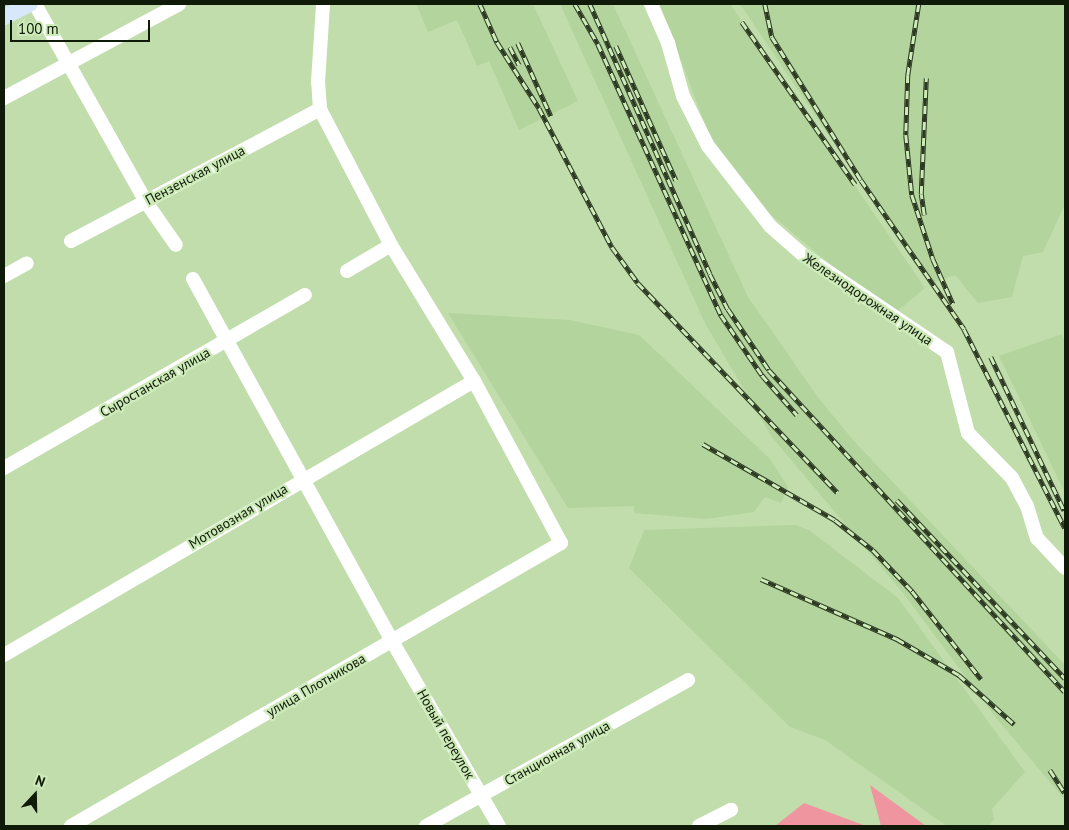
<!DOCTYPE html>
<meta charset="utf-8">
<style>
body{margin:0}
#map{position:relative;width:1069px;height:830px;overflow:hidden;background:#c1ddac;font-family:"PT Sans",sans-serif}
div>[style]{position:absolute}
.built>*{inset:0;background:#b3d49c}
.green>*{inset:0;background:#ee959f}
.minor>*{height:14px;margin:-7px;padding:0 7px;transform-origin:7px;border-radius:7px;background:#fff}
.major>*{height:16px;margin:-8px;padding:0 8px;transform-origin:8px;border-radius:8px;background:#d8e8fa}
.rail>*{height:4.5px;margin-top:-2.25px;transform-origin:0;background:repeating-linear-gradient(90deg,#cdeab9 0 8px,#2c3922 0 16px);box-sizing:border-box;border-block:1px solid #2c3922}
span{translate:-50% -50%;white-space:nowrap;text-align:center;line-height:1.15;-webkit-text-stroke:4.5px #cdeab9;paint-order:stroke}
.street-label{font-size:14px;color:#101a08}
.frame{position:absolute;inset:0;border:5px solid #101a08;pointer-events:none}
.north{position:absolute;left:10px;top:770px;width:50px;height:50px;-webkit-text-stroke:4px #cdeab9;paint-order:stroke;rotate:21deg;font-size:14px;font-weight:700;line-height:20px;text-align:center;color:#101a08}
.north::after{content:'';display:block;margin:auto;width:18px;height:22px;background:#101a08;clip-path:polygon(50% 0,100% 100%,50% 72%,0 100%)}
.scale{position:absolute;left:10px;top:20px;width:140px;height:22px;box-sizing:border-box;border:2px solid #101a08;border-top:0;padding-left:6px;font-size:15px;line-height:18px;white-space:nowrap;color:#101a08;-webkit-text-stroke:4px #cdeab9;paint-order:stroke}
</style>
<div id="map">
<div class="built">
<i style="clip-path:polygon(416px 4px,533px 4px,578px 101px,519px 130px,489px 61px,477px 66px,457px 20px,428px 32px)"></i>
<i style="clip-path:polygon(560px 4px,613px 4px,748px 297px,820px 400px,854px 441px,1065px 665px,1065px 800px,997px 719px,903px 593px,771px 436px,705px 323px)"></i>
<i style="clip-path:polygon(660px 4px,730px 4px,925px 288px,896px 312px,848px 279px,770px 214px,709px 135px)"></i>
<i style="clip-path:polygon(740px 4px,1065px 4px,1065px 204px,1043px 252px,1023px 256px,1012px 297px,978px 303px,955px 275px,929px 284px)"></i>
<i style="clip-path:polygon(448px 313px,570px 320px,639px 335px,769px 458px,788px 487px,781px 503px,765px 497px,754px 512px,706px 519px,634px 513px,634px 506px,568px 508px)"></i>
<i style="clip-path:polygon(1062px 334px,1065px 342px,1065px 493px,999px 356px)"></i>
<i style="clip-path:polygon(795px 525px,809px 530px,898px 598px,1025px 772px,992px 809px,994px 819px,989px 826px,947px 826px,825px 740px,790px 727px,629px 568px,644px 530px)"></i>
</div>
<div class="green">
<i style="clip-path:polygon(870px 785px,926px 826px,881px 826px)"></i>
<i style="clip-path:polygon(804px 803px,866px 826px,775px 826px)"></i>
</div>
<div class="minor">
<i style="left:35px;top:4px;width:227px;rotate:60.7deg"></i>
<i style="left:146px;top:202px;width:52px;rotate:55.1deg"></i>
<i style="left:651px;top:4px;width:43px;rotate:66.4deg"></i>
<i style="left:668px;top:43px;width:55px;rotate:74.2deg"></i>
<i style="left:683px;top:96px;width:56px;rotate:63.4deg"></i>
<i style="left:708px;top:146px;width:101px;rotate:52.2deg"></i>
<i style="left:770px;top:226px;width:43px;rotate:41.2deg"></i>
<i style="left:802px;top:254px;width:175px;rotate:34.1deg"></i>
<i style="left:947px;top:352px;width:84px;rotate:75.5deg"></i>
<i style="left:968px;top:433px;width:63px;rotate:45.6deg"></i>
<i style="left:1012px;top:478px;width:32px;rotate:62deg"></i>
<i style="left:1027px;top:506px;width:34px;rotate:73deg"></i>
<i style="left:1037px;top:538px;width:41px;rotate:47deg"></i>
<i style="left:4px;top:98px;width:199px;rotate:-28.2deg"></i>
<i style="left:71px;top:241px;width:282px;rotate:-27.9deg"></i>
<i style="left:347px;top:271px;width:51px;rotate:-30.6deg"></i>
<i style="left:4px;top:276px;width:26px;rotate:-29deg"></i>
<i style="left:193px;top:279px;width:413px;rotate:61.2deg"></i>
<i style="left:392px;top:641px;width:214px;rotate:60deg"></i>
<i style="left:4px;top:468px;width:347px;rotate:-29.9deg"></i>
<i style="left:4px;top:655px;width:544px;rotate:-30.24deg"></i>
<i style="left:71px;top:826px;width:566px;rotate:-30.01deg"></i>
<i style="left:561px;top:543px;width:184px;rotate:-118.2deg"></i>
<i style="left:474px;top:381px;width:159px;rotate:-121.4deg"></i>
<i style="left:391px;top:245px;width:153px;rotate:-117.6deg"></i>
<i style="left:320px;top:109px;width:27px;rotate:-94deg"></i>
<i style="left:318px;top:82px;width:78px;rotate:-86.3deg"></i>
<i style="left:426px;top:826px;width:300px;rotate:-29.1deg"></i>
<i style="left:699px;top:826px;width:36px;rotate:-27deg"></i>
</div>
<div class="major">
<i style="left:4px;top:17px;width:29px;rotate:-27deg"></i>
</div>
<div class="rail">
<i style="left:480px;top:4px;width:42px;rotate:65.9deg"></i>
<i style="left:497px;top:42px;width:78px;rotate:57.5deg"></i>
<i style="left:539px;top:108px;width:157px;rotate:62.3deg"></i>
<i style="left:612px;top:247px;width:44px;rotate:54.2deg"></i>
<i style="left:638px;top:283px;width:289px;rotate:46.4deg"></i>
<i style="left:575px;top:4px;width:46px;rotate:60.1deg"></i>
<i style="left:598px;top:44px;width:298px;rotate:65.6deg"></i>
<i style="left:721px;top:315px;width:73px;rotate:55.7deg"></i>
<i style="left:762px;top:375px;width:53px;rotate:48.8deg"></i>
<i style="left:590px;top:4px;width:295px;rotate:66deg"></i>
<i style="left:710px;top:274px;width:39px;rotate:63deg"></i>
<i style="left:728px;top:309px;width:73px;rotate:56.1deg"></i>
<i style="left:769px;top:370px;width:437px;rotate:47.4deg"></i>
<i style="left:765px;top:4px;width:34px;rotate:78deg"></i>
<i style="left:772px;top:37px;width:168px;rotate:58.1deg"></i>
<i style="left:861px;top:180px;width:181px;rotate:55.3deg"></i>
<i style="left:964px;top:329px;width:223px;rotate:63.1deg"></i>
<i style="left:919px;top:4px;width:72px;rotate:98.8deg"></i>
<i style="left:908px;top:75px;width:60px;rotate:91.9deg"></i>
<i style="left:906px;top:135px;width:60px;rotate:84.3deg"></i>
<i style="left:912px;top:195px;width:67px;rotate:71.8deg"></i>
<i style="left:933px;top:259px;width:49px;rotate:66deg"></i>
<i style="left:742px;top:22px;width:198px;rotate:55.1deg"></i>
<i style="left:518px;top:43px;width:80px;rotate:65.7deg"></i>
<i style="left:616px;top:46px;width:147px;rotate:65.9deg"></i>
<i style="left:510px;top:47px;width:20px;rotate:63deg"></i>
<i style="left:924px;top:215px;width:21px;rotate:-98deg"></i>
<i style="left:921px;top:194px;width:116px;rotate:-87.5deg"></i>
<i style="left:991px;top:357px;width:170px;rotate:64.5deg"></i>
<i style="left:703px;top:444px;width:152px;rotate:29.9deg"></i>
<i style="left:835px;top:520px;width:48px;rotate:38.3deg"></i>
<i style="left:873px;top:550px;width:57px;rotate:46.4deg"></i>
<i style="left:912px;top:591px;width:112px;rotate:51.9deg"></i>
<i style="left:897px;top:500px;width:245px;rotate:46.7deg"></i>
<i style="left:761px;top:579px;width:149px;rotate:23.8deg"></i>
<i style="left:897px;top:639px;width:72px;rotate:30.1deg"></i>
<i style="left:959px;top:675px;width:74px;rotate:41.7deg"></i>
<i style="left:1050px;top:770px;width:27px;rotate:57deg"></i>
</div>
<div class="street-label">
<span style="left:195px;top:175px;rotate:-28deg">Пензенская улица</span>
<span style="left:868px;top:299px;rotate:34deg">Железнодорожная улица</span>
<span style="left:155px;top:382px;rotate:-30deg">Сыростанская улица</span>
<span style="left:238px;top:516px;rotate:-31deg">Мотовозная улица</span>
<span style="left:316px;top:685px;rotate:-30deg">улица Плотникова</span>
<span style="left:446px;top:734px;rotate:60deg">Новый переулок</span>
<span style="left:557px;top:753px;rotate:-29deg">Станционная улица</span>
</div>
<div class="frame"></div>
<div class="north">N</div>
<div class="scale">100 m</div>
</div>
